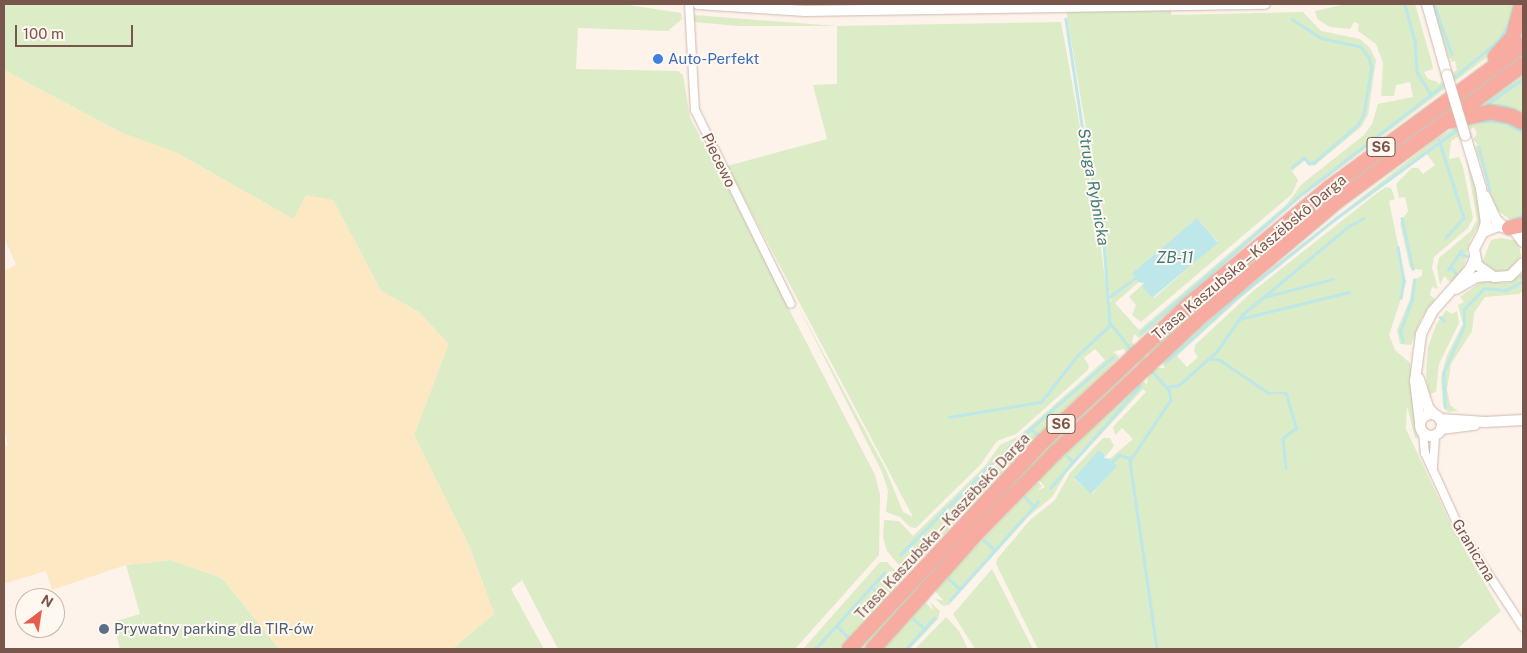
<!DOCTYPE html>
<meta charset="utf-8">
<style>
body{margin:0}
#map{position:relative;width:1527px;height:653px;overflow:hidden;background:#fdf3ea;font-family:"Public Sans",sans-serif}
div>[style]{position:absolute}
.green>*{inset:0;background:#dbecc7}
.sand>*{inset:0;background:#fce9c4}
.water>*{inset:0;background:#bde7e8}
.stream>*{height:2.5px;margin:-1.25px;padding:0 1.25px;transform-origin:1.25px;border-radius:1.25px;background:#bde7e8}
.roads{filter:drop-shadow(0 0 1px #d0b9ae) drop-shadow(0 0 1px #d0b9ae)}
.minor>*{height:8px;margin:-4px;padding:0 4px;transform-origin:4px;border-radius:4px;background:#fff}
.secondary>*{height:10px;margin:-5px;padding:0 5px;transform-origin:5px;border-radius:5px;background:#fff}
.secondary>.ring{margin:-5px;padding:0;box-sizing:content-box;background:none;border:10px solid #fff;border-radius:50%}
.motorway>*{height:14px;margin:-7px;padding:0 7px;transform-origin:7px;border-radius:7px;background:#f8aba0}
.bridges{filter:drop-shadow(0 0 1px #d6bbae) drop-shadow(0 0 1px #d6bbae)}
.secondary-bridge>*{height:10px;margin:-5px;padding:0 5px;transform-origin:5px;border-radius:5px;background:#fff}
.dots>*{width:14px;height:14px;translate:-50% -50%;box-sizing:border-box;border:2px solid #fff8f1;border-radius:50%}
span{translate:-50% -50%;white-space:nowrap;text-align:center;line-height:1.15;-webkit-text-stroke:4px #fff8f1;paint-order:stroke}
.shield-label span{padding:1px 4px;background:#fff8f1;border:1px solid;border-radius:4px;-webkit-text-stroke-width:0}
.shield-label{font-size:14px;color:#79564c;font-weight:700}
.shop-label{font-size:15px;color:#366cbe}
.left{translate:0 -50%;text-align:left}
.street-label{font-size:15px;color:#79564c}
.service-label{font-size:15px;color:#4e5e75}
.water-label{font-size:16px;color:#3e7c7e;font-style:italic}
.frame{position:absolute;inset:0;border:5px solid #79564c;pointer-events:none}
.north{position:absolute;left:15px;top:588px;width:50px;height:50px;box-sizing:border-box;background:#fff8f1;border:1px solid #c9b7af;border-radius:50%;rotate:31deg;font-size:14px;font-weight:700;line-height:20px;text-align:center;color:#79564c}
.north::after{content:'';display:block;margin:auto;width:18px;height:22px;background:#e85c4e;clip-path:polygon(50% 0,100% 100%,50% 72%,0 100%)}
.scale{position:absolute;left:15px;top:25px;width:118px;height:22px;box-sizing:border-box;border:2px solid #79564c;border-top:0;padding-left:6px;font-size:15px;line-height:18px;white-space:nowrap;color:#79564c;-webkit-text-stroke:4px #fff8f1;paint-order:stroke}
</style>
<div id="map">
<div class="green">
<i style="clip-path:polygon(4px 4px,622px 4px,681px 13px,682px 19px,668px 31px,578px 28px,576px 69px,678px 71px,683px 75px,690px 118px,791px 304px,788px 307px,875px 475px,880px 494px,879px 555px,795px 649px,558px 649px,522px 580px,511px 589px,544px 649px,452px 649px,494px 614px,470px 548px,414px 435px,448px 344px,419px 312px,381px 291px,333px 200px,293px 219px,179px 154px,122px 133px,4px 70px)"></i>
<i style="clip-path:polygon(1065px 4px,1172px 4px,1171px 15px,1303px 12px,1321px 31px,1360px 39px,1370px 48px,1376px 60px,1368px 115px,1361px 127px,1314px 166px,1304px 161px,1292px 171px,1298px 180px,1292px 194px,1141px 322px,1132px 315px,1136px 305px,1129px 297px,1144px 283px,1142px 286px,1154px 298px,1218px 242px,1197px 218px,1132px 273px,1138px 281px,1141px 280px,1115px 303px,1139px 330px,1286px 205px,1302px 184px,1364px 135px,1372px 124px,1378px 104px,1413px 97px,1410px 82px,1396px 85px,1394px 96px,1381px 96px,1383px 63px,1376px 44px,1358px 31px,1359px 24px,1354px 22px,1350px 29px,1330px 27px,1317px 19px,1315px 11px,1346px 4px,1415px 4px,1432px 63px,1433px 69px,1424px 72px,1428px 79px,1438px 82px,1437px 85px,1457px 70px,1455px 61px,1450px 62px,1452px 59px,1449px 59px,1447px 53px,1432px 4px,1517px 4px,1507px 35px,1490px 55px,1300px 198px,1142px 336px,1139px 338px,1134px 334px,1132px 342px,1154px 368px,1165px 368px,1162px 363px,1164px 360px,1232px 299px,1437px 138px,1461px 124px,1482px 118px,1503px 120px,1523px 130px,1523px 217px,1512px 221px,1496px 209px,1475px 147px,1478px 145px,1473px 139px,1477px 134px,1474px 127px,1451px 141px,1449px 159px,1459px 157px,1463px 167px,1473px 218px,1468px 228px,1434px 257px,1432px 268px,1438px 289px,1432px 287px,1430px 295px,1435px 299px,1421px 319px,1411px 345px,1400px 344px,1397px 330px,1410px 299px,1413px 280px,1422px 276px,1422px 270px,1410px 268px,1400px 223px,1408px 211px,1405px 197px,1399px 198px,1396px 184px,1412px 168px,1418px 168px,1423px 174px,1435px 165px,1426px 153px,1369px 194px,1251px 288px,1177px 356px,1187px 367px,1198px 357px,1194px 351px,1195px 345px,1252px 292px,1377px 193px,1386px 187px,1391px 188px,1395px 199px,1389px 201px,1406px 283px,1389px 335px,1395px 350px,1410px 363px,1418px 438px,1415px 438px,1407px 406px,1406px 429px,1457px 537px,1501px 611px,1457px 649px,1038px 649px,996px 564px,997px 559px,1030px 520px,1055px 500px,1070px 473px,1103px 438px,1110px 438px,1114px 446px,1104px 458px,1105px 455px,1099px 450px,1074px 479px,1092px 494px,1116px 466px,1110px 459px,1107px 461px,1133px 439px,1122px 428px,1115px 435px,1113px 427px,1146px 392px,1143px 389px,1068px 470px,1052px 497px,1029px 516px,949px 605px,943px 606px,934px 598px,944px 601px,935px 591px,960px 563px,1038px 482px,1042px 486px,1038px 490px,1045px 487px,1039px 480px,1111px 409px,1142px 381px,1147px 384px,1149px 373px,1123px 349px,1113px 352px,1119px 356px,1118px 359px,1006px 468px,1002px 465px,1007px 460px,999px 463px,1005px 470px,900px 581px,909px 570px,900px 563px,903px 570px,887px 551px,883px 537px,884px 520px,899px 521px,913px 536px,984px 467px,1000px 445px,1019px 436px,1105px 360px,1095px 349px,1084px 358px,1089px 366px,1088px 370px,1016px 434px,997px 441px,981px 464px,916px 528px,910px 527px,900px 517px,886px 512px,888px 491px,882px 472px,796px 302px,886px 470px,903px 512px,913px 517px,727px 166px,827px 139px,813px 85px,837px 84px,837px 26px,738px 26px,693px 22px,694px 15px,837px 26px,1061px 22px,1099px 232px,1108px 302px,1111px 302px,1102px 241px,1104px 240px,1103px 230px)"></i>
<i style="clip-path:polygon(1523px 52px,1523px 58px,1416px 134px,1312px 214px,1150px 354px,1147px 350px,1333px 192px)"></i>
<i style="clip-path:polygon(1523px 75px,1523px 116px,1475px 108px)"></i>
<i style="clip-path:polygon(1466px 157px,1477px 196px,1481px 222px,1470px 240px,1463px 270px,1451px 283px,1444px 276px,1440px 285px,1437px 267px,1439px 258px,1471px 231px,1477px 220px)"></i>
<i style="clip-path:polygon(1501px 238px,1518px 241px,1521px 256px,1509px 271px,1495px 273px,1482px 263px,1491px 240px)"></i>
<i style="clip-path:polygon(1523px 273px,1523px 291px,1519px 294px,1485px 297px,1474px 313px,1472px 331px,1451px 364px,1447px 389px,1450px 405px,1458px 411px,1448px 412px,1443px 405px,1441px 378px,1447px 355px,1463px 324px,1458px 305px,1464px 302px,1460px 297px,1482px 281px,1507px 283px)"></i>
<i style="clip-path:polygon(1446px 310px,1452px 314px,1457px 311px,1459px 323px,1439px 364px,1436px 392px,1429px 394px,1426px 375px,1428px 347px,1436px 325px)"></i>
<i style="clip-path:polygon(1131px 365px,1134px 368px,1073px 426px,928px 578px,866px 649px,857px 649px,1040px 453px)"></i>
<i style="clip-path:polygon(171px 560px,222px 578px,279px 649px,120px 649px,113px 622px,140px 614px,126px 565px)"></i>
<i style="clip-path:polygon(880px 562px,887px 562px,900px 576px,893px 571px,887px 573px,900px 583px,873px 614px,839px 649px,803px 649px)"></i>
<i style="clip-path:polygon(992px 569px,1033px 649px,975px 649px,953px 614px)"></i>
<i style="clip-path:polygon(934px 592px,926px 603px,934px 611px,930px 602px,940px 611px,938px 619px,910px 649px,883px 649px)"></i>
<i style="clip-path:polygon(946px 617px,959px 631px,968px 649px,915px 649px)"></i>
</div>
<div class="sand">
<i style="clip-path:polygon(4px 70px,122px 133px,173px 151px,293px 219px,306px 195px,333px 200px,381px 291px,419px 312px,449px 344px,414px 435px,470px 548px,494px 614px,452px 649px,279px 649px,222px 578px,171px 560px,126px 565px,52px 590px,46px 571px,4px 584px,4px 447px,8px 445px,4px 429px,4px 271px,16px 265px,4px 237px)"></i>
</div>
<div class="water">
<i style="clip-path:polygon(1197px 218px,1218px 243px,1152px 298px,1142px 286px,1144px 283px,1138px 282px,1132px 273px)"></i>
<i style="clip-path:polygon(1099px 450px,1105px 455px,1104px 458px,1110px 459px,1117px 466px,1091px 494px,1074px 478px)"></i>
</div>
<div class="stream">
<i style="left:1405px;top:4px;width:38px;rotate:75deg"></i>
<i style="left:1415px;top:41px;width:31px;rotate:86deg"></i>
<i style="left:1417px;top:72px;width:26px;rotate:58deg"></i>
<i style="left:1434px;top:4px;width:53px;rotate:70.2deg"></i>
<i style="left:1066px;top:19px;width:113px;rotate:81.4deg"></i>
<i style="left:1083px;top:131px;width:101px;rotate:78.6deg"></i>
<i style="left:1103px;top:230px;width:93px;rotate:85.7deg"></i>
<i style="left:1110px;top:323px;width:32px;rotate:51deg"></i>
<i style="left:1292px;top:19px;width:35px;rotate:33deg"></i>
<i style="left:1321px;top:38px;width:40px;rotate:12deg"></i>
<i style="left:1360px;top:46px;width:14px;rotate:51deg"></i>
<i style="left:1369px;top:57px;width:10px;rotate:73deg"></i>
<i style="left:1372px;top:67px;width:48px;rotate:99.7deg"></i>
<i style="left:1364px;top:114px;width:13px;rotate:119deg"></i>
<i style="left:1358px;top:125px;width:58px;rotate:139.2deg"></i>
<i style="left:1314px;top:163px;width:5px;rotate:169deg"></i>
<i style="left:1309px;top:164px;width:8px;rotate:-130deg"></i>
<i style="left:1304px;top:158px;width:14px;rotate:141deg"></i>
<i style="left:1451px;top:80px;width:62px;rotate:-39.8deg"></i>
<i style="left:1499px;top:40px;width:20px;rotate:-60deg"></i>
<i style="left:1509px;top:23px;width:20px;rotate:-75deg"></i>
<i style="left:1487px;top:104px;width:44px;rotate:-34.8deg"></i>
<i style="left:1487px;top:104px;width:18px;rotate:6deg"></i>
<i style="left:1505px;top:106px;width:20px;rotate:24deg"></i>
<i style="left:1481px;top:121px;width:24px;rotate:2deg"></i>
<i style="left:1505px;top:122px;width:21px;rotate:29deg"></i>
<i style="left:1439px;top:140px;width:82px;rotate:72.2deg"></i>
<i style="left:1464px;top:218px;width:27px;rotate:132deg"></i>
<i style="left:1479px;top:147px;width:44px;rotate:75.7deg"></i>
<i style="left:1402px;top:218px;width:52px;rotate:77.8deg"></i>
<i style="left:1513px;top:220px;width:11px;rotate:-27deg"></i>
<i style="left:1398px;top:247px;width:34px;rotate:80deg"></i>
<i style="left:1404px;top:280px;width:18px;rotate:99deg"></i>
<i style="left:1460px;top:254px;width:7px;rotate:16deg"></i>
<i style="left:1451px;top:267px;width:8px;rotate:50deg"></i>
<i style="left:1448px;top:270px;width:23px;rotate:-56deg"></i>
<i style="left:1521px;top:276px;width:4px;rotate:56deg"></i>
<i style="left:1109px;top:297px;width:32px;rotate:-36deg"></i>
<i style="left:1264px;top:297px;width:71px;rotate:-14.6deg"></i>
<i style="left:1440px;top:317px;width:6px;rotate:39deg"></i>
<i style="left:1239px;top:319px;width:113px;rotate:-13.8deg"></i>
<i style="left:1140px;top:333px;width:215px;rotate:-40.7deg"></i>
<i style="left:1303px;top:193px;width:180px;rotate:-37.6deg"></i>
<i style="left:1403px;top:342px;width:10px;rotate:-107deg"></i>
<i style="left:1400px;top:332px;width:35px;rotate:-70deg"></i>
<i style="left:1412px;top:299px;width:19px;rotate:-84deg"></i>
<i style="left:1209px;top:358px;width:11px;rotate:10deg"></i>
<i style="left:1220px;top:360px;width:59px;rotate:34deg"></i>
<i style="left:1269px;top:393px;width:17px"></i>
<i style="left:1286px;top:393px;width:37px;rotate:73deg"></i>
<i style="left:1297px;top:428px;width:17px;rotate:144deg"></i>
<i style="left:1283px;top:438px;width:30px;rotate:84deg"></i>
<i style="left:1166px;top:362px;width:91px;rotate:-42.3deg"></i>
<i style="left:1233px;top:301px;width:131px;rotate:-38.8deg"></i>
<i style="left:1335px;top:219px;width:154px;rotate:-36.3deg"></i>
<i style="left:1151px;top:370px;width:27px;rotate:48deg"></i>
<i style="left:1169px;top:390px;width:10px;rotate:79deg"></i>
<i style="left:1171px;top:400px;width:73px;rotate:123.9deg"></i>
<i style="left:1130px;top:461px;width:190px;rotate:81.8deg"></i>
<i style="left:1167px;top:387px;width:12px;rotate:-9deg"></i>
<i style="left:1179px;top:385px;width:51px;rotate:-41.8deg"></i>
<i style="left:1217px;top:351px;width:44px;rotate:-55.2deg"></i>
<i style="left:1242px;top:315px;width:139px;rotate:-39.8deg"></i>
<i style="left:1349px;top:226px;width:17px;rotate:-28deg"></i>
<i style="left:1445px;top:408px;width:35px;rotate:-93deg"></i>
<i style="left:1443px;top:373px;width:51px;rotate:-65.9deg"></i>
<i style="left:1464px;top:326px;width:17px;rotate:-90deg"></i>
<i style="left:1464px;top:309px;width:29px;rotate:-46deg"></i>
<i style="left:1484px;top:288px;width:22px;rotate:5deg"></i>
<i style="left:1506px;top:290px;width:19px;rotate:-28deg"></i>
<i style="left:949px;top:417px;width:93px;rotate:-9.3deg"></i>
<i style="left:1041px;top:402px;width:58px;rotate:-52deg"></i>
<i style="left:1077px;top:356px;width:45px;rotate:-43.2deg"></i>
<i style="left:1031px;top:429px;width:8px;rotate:40deg"></i>
<i style="left:1007px;top:449px;width:140px;rotate:-41deg"></i>
<i style="left:1067px;top:456px;width:7px;rotate:45deg"></i>
<i style="left:1113px;top:461px;width:8px;rotate:-45deg"></i>
<i style="left:1119px;top:455px;width:11px;rotate:15deg"></i>
<i style="left:986px;top:468px;width:12px;rotate:42deg"></i>
<i style="left:1050px;top:488px;width:136px;rotate:-48.6deg"></i>
<i style="left:1025px;top:497px;width:13px;rotate:45deg"></i>
<i style="left:944px;top:509px;width:15px;rotate:42deg"></i>
<i style="left:984px;top:540px;width:15px;rotate:42deg"></i>
<i style="left:907px;top:548px;width:16px;rotate:40deg"></i>
<i style="left:900px;top:555px;width:133px;rotate:-45deg"></i>
<i style="left:949px;top:579px;width:15px;rotate:42deg"></i>
<i style="left:872px;top:587px;width:16px;rotate:45deg"></i>
<i style="left:950px;top:600px;width:132px;rotate:-48.1deg"></i>
<i style="left:914px;top:619px;width:15px;rotate:42deg"></i>
<i style="left:837px;top:626px;width:16px;rotate:45deg"></i>
<i style="left:815px;top:649px;width:103px;rotate:-47.8deg"></i>
<i style="left:906px;top:649px;width:42px;rotate:-47.9deg"></i>
</div>
<div class="roads">
<div class="minor">
<i style="left:689px;top:4px;width:106px;rotate:86.8deg"></i>
<i style="left:695px;top:110px;width:216px;rotate:63.7deg"></i>
<i style="left:1423px;top:432px;width:21px;rotate:85deg"></i>
<i style="left:1425px;top:453px;width:89px;rotate:65.4deg"></i>
<i style="left:1462px;top:534px;width:111px;rotate:56.7deg"></i>
<i style="left:1433px;top:466px;width:31px;rotate:-86deg"></i>
</div>
<div class="secondary">
<i style="left:698px;top:4px;width:107px;rotate:3.7deg"></i>
<i style="left:805px;top:11px;width:460px;rotate:-0.9deg"></i>
<i style="left:1427px;top:4px;width:74px;rotate:74.3deg"></i>
<i style="left:1465px;top:135px;width:55px;rotate:73.2deg"></i>
<i style="left:1481px;top:188px;width:34px;rotate:82deg"></i>
<i style="left:1486px;top:222px;width:10px;rotate:107deg"></i>
<i style="left:1485px;top:196px;width:26px;rotate:65deg"></i>
<i style="left:1496px;top:220px;width:9px;rotate:41deg"></i>
<i style="left:1523px;top:242px;width:15px;rotate:-127deg"></i>
<i style="left:1514px;top:230px;width:16px;rotate:-166deg"></i>
<i style="left:1498px;top:226px;width:16px;rotate:158deg"></i>
<i style="left:1483px;top:232px;width:19px;rotate:118deg"></i>
<i style="left:1474px;top:249px;width:16px;rotate:79deg"></i>
<i style="left:1477px;top:265px;width:21px;rotate:35deg"></i>
<i style="left:1494px;top:277px;width:16px;rotate:-4deg"></i>
<i style="left:1510px;top:276px;width:18px;rotate:-45deg"></i>
<i style="left:1456px;top:289px;width:24px;rotate:-30deg"></i>
<i style="left:1477px;top:277px;width:12px;rotate:-5deg"></i>
<i style="left:1419px;top:379px;width:32px;rotate:72deg"></i>
<i style="left:1429px;top:409px;width:8px;rotate:45deg"></i>
<i class="ring" style="left:1420px;top:414px;width:12px;height:12px"></i>
<i style="left:1440px;top:419px;width:45px;rotate:3.8deg"></i>
<i style="left:1485px;top:422px;width:38px;rotate:-3deg"></i>
<i style="left:1420px;top:422px;width:41px;rotate:-97deg"></i>
<i style="left:1415px;top:381px;width:47px;rotate:-82.7deg"></i>
<i style="left:1421px;top:334px;width:25px;rotate:-63deg"></i>
<i style="left:1432px;top:312px;width:57px;rotate:-48.5deg"></i>
<i style="left:1470px;top:269px;width:12px;rotate:-66deg"></i>
<i style="left:1441px;top:429px;width:34px;rotate:-7deg"></i>
</div>
<div class="motorway">
<i style="left:1495px;top:57px;width:27px;rotate:-48deg"></i>
<i style="left:1513px;top:37px;width:34px;rotate:-75deg"></i>
<i style="left:1451px;top:121px;width:40px;rotate:-13deg"></i>
<i style="left:1490px;top:112px;width:21px;rotate:11deg"></i>
<i style="left:1511px;top:116px;width:13px;rotate:27deg"></i>
<i style="left:1509px;top:228px;width:14px;rotate:-12deg"></i>
<i style="left:849px;top:649px;width:286px;rotate:-47deg"></i>
<i style="left:1044px;top:440px;width:196px;rotate:-43.1deg"></i>
<i style="left:1187px;top:306px;width:186px;rotate:-39.8deg"></i>
<i style="left:1330px;top:187px;width:240px;rotate:-36.3deg"></i>
<i style="left:873px;top:649px;width:156px;rotate:-48.1deg"></i>
<i style="left:977px;top:533px;width:113px;rotate:-45.7deg"></i>
<i style="left:1056px;top:452px;width:195px;rotate:-43.1deg"></i>
<i style="left:1198px;top:319px;width:185px;rotate:-40.2deg"></i>
<i style="left:1339px;top:200px;width:228px;rotate:-36.3deg"></i>
</div>
</div>
<div class="bridges">
<div class="secondary-bridge">
<i style="left:1447px;top:75px;width:63px;rotate:73.3deg"></i>
</div>
</div>
<div class="dots">
<i style="left:658px;top:59px;background:#3f7fe0"></i>
<i style="left:104px;top:629px;background:#5c6f8a"></i>
</div>
<div class="shield-label">
<span style="left:1381px;top:147px">S6</span>
<span style="left:1061px;top:424px">S6</span>
</div>
<div class="shop-label">
<span class="left" style="left:668px;top:59px">Auto-Perfekt</span>
</div>
<div class="street-label">
<span style="left:719px;top:160px;rotate:64deg">Piecewo</span>
<span style="left:1249px;top:257px;rotate:-40deg">Trasa Kaszubska – Kaszëbskô Darga</span>
<span style="left:942px;top:526px;rotate:-47deg">Trasa Kaszubska – Kaszëbskô Darga</span>
<span style="left:1474px;top:550px;rotate:59deg">Graniczna</span>
</div>
<div class="service-label">
<span class="left" style="left:114px;top:629px">Prywatny parking dla TIR-ów</span>
</div>
<div class="water-label">
<span style="left:1093px;top:187px;rotate:80deg">Struga Rybnicka</span>
<span style="left:1175px;top:258px">ZB-11</span>
</div>
<div class="frame"></div>
<div class="north">N</div>
<div class="scale">100 m</div>
</div>
